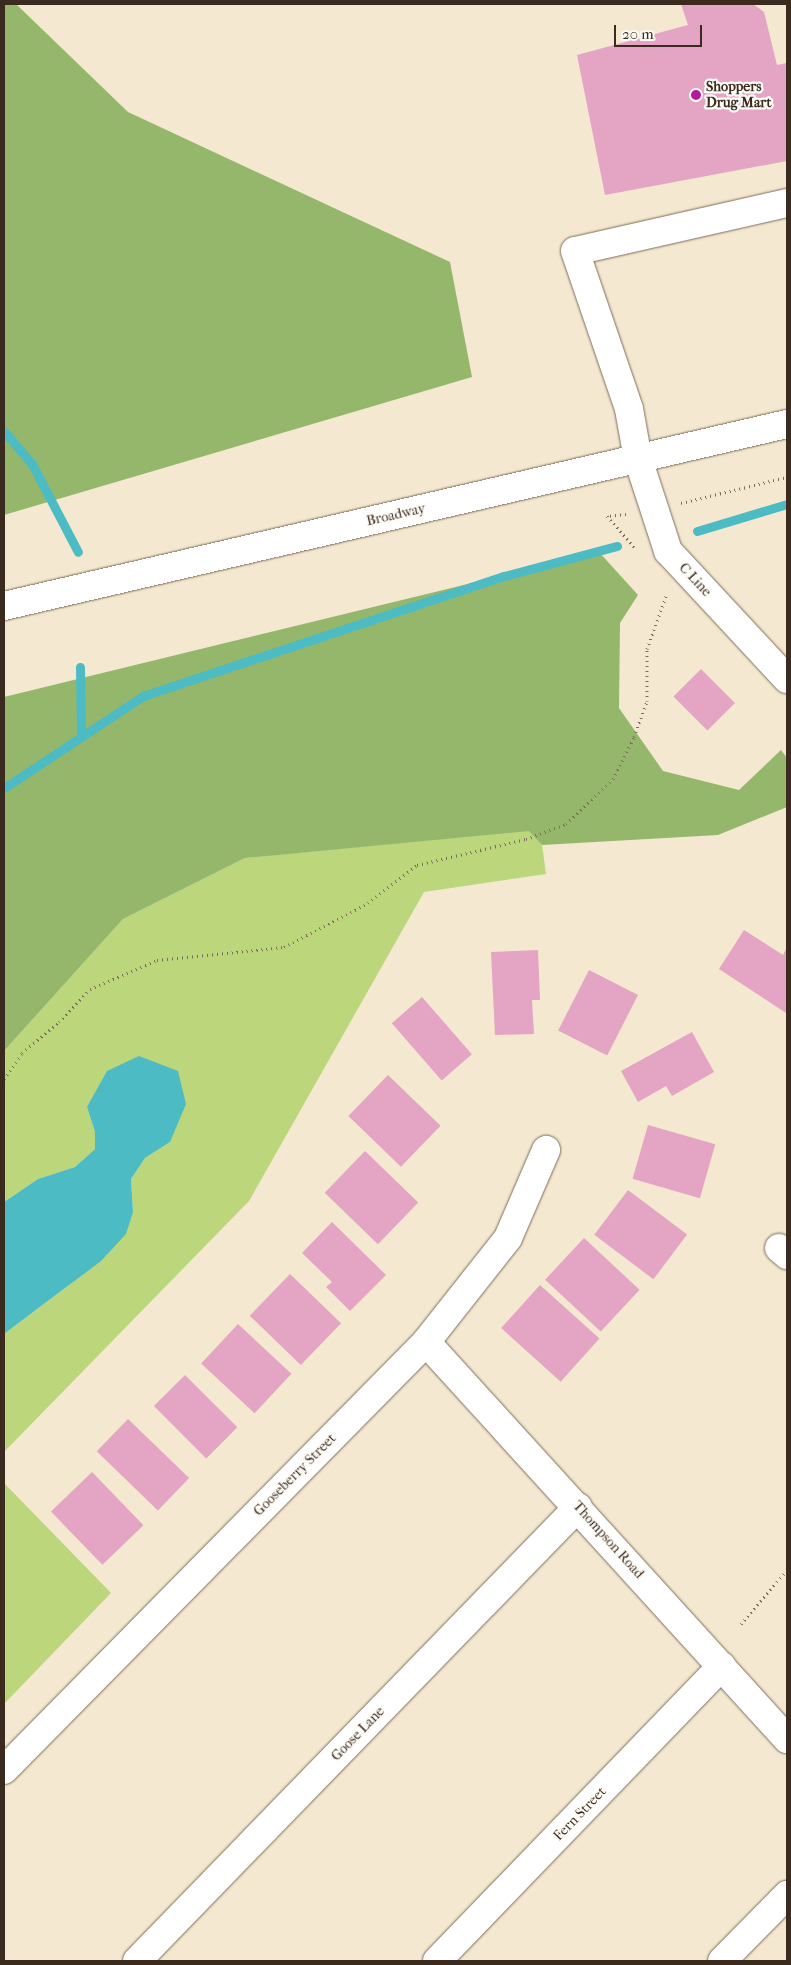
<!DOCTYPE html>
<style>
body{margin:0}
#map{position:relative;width:791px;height:1965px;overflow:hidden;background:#f4e8d0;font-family:"IM FELL French Canon",serif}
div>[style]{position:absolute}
.green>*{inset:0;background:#bbd67b}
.forest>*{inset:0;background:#94b76b}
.water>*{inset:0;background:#4dbbc4}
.stream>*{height:9px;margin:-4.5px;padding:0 4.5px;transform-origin:4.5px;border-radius:4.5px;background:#4dbbc4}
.building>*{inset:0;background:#e4a4c4;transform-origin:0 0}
.path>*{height:3px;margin-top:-1.5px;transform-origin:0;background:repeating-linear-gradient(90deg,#7c6c5c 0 1px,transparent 0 5px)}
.roads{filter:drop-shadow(0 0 1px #7c6c5c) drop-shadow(0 0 1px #7c6c5c)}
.minor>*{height:28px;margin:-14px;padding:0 14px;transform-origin:14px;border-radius:14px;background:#fff}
.major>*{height:28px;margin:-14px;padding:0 14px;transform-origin:14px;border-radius:14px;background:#fff}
.dots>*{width:14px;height:14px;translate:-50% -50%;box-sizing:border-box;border:2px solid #fdfcf7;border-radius:50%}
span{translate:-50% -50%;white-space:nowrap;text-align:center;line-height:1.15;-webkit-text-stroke:4.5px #fdfcf7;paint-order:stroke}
.poi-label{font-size:14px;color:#3b2a1e;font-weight:700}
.left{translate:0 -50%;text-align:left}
.street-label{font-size:14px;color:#3b2a1e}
.frame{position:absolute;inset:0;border:5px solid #3b2a1e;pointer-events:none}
.scale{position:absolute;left:614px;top:25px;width:88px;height:22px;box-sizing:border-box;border:2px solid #3b2a1e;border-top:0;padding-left:6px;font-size:15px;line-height:18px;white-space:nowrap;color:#3b2a1e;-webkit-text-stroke:4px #fdfcf7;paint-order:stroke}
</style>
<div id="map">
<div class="green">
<i style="clip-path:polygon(529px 830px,542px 845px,546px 874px,424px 892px,249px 1201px,4px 1452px,4px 1334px,68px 1286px,133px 1212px,131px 1179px,145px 1158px,170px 1142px,87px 1107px,95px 1132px,95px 1149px,75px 1167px,38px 1179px,4px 1202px,4px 1051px,123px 919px,245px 858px)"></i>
<i style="clip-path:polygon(4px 1483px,111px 1593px,4px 1704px)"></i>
</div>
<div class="forest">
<i style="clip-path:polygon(4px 4px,16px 4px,128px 112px,450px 262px,472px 377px,4px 515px)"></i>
<i style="clip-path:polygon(599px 552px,638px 595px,620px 623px,619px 708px,663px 771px,739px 790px,781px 750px,787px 758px,787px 807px,718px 835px,542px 845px,529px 831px,245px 858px,123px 919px,4px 1051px,4px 697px)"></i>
</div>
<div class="water">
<i style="clip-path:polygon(139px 1056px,178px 1071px,186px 1104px,170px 1142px,145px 1158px,131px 1179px,133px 1212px,126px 1234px,101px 1261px,4px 1334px,4px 1202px,38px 1179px,75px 1167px,95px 1149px,95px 1132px,87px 1107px,107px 1071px)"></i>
</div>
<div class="stream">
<i style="left:4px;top:431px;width:43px;rotate:49.7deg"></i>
<i style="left:32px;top:464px;width:99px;rotate:62.4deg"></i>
<i style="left:697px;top:531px;width:94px;rotate:-16.7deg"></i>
<i style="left:80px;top:667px;width:68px;rotate:89.2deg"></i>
<i style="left:4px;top:788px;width:167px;rotate:-33.5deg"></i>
<i style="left:143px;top:696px;width:380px;rotate:-18.4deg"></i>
<i style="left:504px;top:576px;width:117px;rotate:-14.9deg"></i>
</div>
<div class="building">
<i style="clip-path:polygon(681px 4px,753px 4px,764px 12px,777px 65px,787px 63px,787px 161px,605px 195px,577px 55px,688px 25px)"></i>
<i style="left:701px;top:669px;width:48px;height:39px;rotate:45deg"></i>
<i style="clip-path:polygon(744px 930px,783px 955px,787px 947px,786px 1013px,719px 969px)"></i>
<i style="clip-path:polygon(538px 950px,540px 1000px,532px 1000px,534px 1034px,495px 1035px,491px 952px)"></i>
<i style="left:589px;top:970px;width:55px;height:68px;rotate:27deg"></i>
<i style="left:422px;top:997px;width:76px;height:40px;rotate:49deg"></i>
<i style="clip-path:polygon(692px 1032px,714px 1072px,672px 1096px,666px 1086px,638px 1102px,621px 1071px)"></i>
<i style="left:388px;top:1075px;width:73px;height:57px;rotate:44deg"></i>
<i style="left:648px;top:1125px;width:70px;height:56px;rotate:16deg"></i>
<i style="left:365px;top:1151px;width:74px;height:58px;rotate:44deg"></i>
<i style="left:628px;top:1190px;width:74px;height:56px;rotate:37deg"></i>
<i style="clip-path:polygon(332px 1222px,386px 1275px,350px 1311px,326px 1287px,332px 1282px,302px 1253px)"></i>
<i style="left:584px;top:1238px;width:76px;height:57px;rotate:43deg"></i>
<i style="left:290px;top:1274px;width:71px;height:58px;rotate:44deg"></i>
<i style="left:540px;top:1285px;width:80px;height:58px;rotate:42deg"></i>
<i style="left:238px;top:1324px;width:73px;height:54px;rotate:43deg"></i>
<i style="left:185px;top:1375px;width:74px;height:44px;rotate:45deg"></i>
<i style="left:128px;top:1419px;width:85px;height:45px;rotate:44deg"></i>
<i style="left:92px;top:1472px;width:74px;height:57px;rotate:46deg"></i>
</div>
<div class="path">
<i style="left:681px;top:503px;width:109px;rotate:-13.8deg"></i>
<i style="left:626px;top:514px;width:19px;rotate:174deg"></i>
<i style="left:607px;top:516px;width:44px;rotate:48.7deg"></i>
<i style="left:4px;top:1079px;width:32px;rotate:-55deg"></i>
<i style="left:22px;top:1053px;width:48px;rotate:-40deg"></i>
<i style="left:59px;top:1022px;width:45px;rotate:-46.8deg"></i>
<i style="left:90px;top:989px;width:73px;rotate:-23.4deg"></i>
<i style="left:157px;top:960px;width:128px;rotate:-5.8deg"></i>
<i style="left:284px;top:947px;width:95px;rotate:-27.6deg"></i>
<i style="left:368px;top:903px;width:62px;rotate:-37.8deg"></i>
<i style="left:417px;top:865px;width:112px;rotate:-13.4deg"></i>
<i style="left:526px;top:839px;width:43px;rotate:-20.6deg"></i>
<i style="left:566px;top:824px;width:65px;rotate:-43.8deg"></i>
<i style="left:613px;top:779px;width:47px;rotate:-63.4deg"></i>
<i style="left:634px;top:737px;width:38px;rotate:-70deg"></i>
<i style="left:647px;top:701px;width:52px;rotate:-90deg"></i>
<i style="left:647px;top:649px;width:59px;rotate:-70.3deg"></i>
<i style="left:741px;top:1624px;width:71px;rotate:-49.6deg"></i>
</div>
<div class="roads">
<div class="minor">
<i style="left:787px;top:203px;width:217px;rotate:167.2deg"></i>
<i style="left:575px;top:251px;width:167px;rotate:71.1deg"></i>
<i style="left:629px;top:409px;width:51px;rotate:79.8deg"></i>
<i style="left:638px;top:459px;width:97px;rotate:71.9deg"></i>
<i style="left:668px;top:551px;width:175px;rotate:47.1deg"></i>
<i style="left:779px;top:1248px;width:11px;rotate:41deg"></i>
<i style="left:426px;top:1342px;width:537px;rotate:47.72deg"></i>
<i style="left:4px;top:1770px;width:601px;rotate:-45.4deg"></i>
<i style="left:426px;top:1342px;width:132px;rotate:-51.7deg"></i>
<i style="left:508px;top:1238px;width:96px;rotate:-66.6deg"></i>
<i style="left:137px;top:1961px;width:633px;rotate:-45.83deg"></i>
<i style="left:437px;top:1961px;width:410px;rotate:-46deg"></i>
<i style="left:722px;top:1961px;width:93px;rotate:-45.4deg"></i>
</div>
<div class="major">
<i style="left:4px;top:606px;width:804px;rotate:-13.09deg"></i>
</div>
</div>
<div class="dots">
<i style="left:696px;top:95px;background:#b5179e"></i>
</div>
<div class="poi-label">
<span class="left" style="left:706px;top:95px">Shoppers<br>Drug Mart</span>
</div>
<div class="street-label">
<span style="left:396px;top:515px;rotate:-13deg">Broadway</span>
<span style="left:695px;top:580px;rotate:47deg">C Line</span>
<span style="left:295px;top:1475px;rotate:-45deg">Gooseberry Street</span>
<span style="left:608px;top:1540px;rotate:48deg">Thompson Road</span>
<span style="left:358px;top:1734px;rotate:-46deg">Goose Lane</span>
<span style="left:580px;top:1814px;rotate:-46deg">Fern Street</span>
</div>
<div class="frame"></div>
<div class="scale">20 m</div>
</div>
